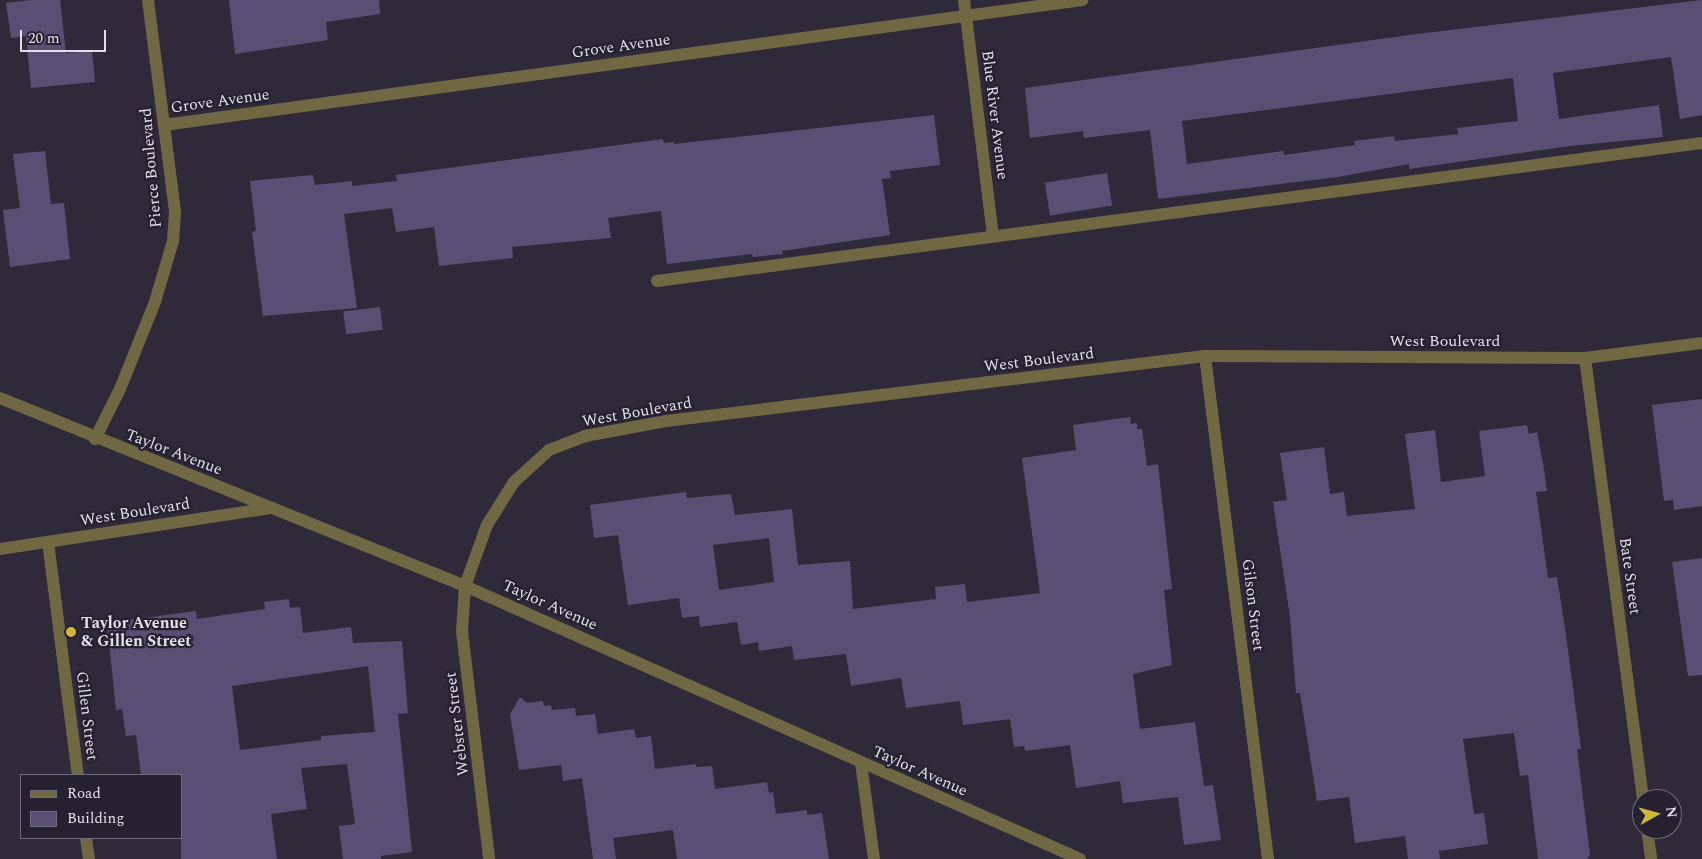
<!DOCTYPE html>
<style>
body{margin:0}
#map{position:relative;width:1702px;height:859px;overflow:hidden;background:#2f2a3a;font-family:Spectral,serif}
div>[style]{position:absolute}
.building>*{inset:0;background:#594f74;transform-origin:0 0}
.service>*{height:12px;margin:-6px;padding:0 6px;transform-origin:6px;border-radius:6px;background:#6f6843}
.minor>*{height:12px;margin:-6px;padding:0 6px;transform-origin:6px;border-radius:6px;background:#6f6843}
.tertiary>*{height:12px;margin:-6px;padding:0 6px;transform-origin:6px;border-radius:6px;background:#6f6843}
.dots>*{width:14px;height:14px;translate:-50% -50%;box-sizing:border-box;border:2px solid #252130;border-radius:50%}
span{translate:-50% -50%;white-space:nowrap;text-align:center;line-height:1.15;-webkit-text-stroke:4.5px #252130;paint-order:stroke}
.street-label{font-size:16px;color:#e1dfe9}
.poi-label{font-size:16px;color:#e1dfe9;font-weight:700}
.left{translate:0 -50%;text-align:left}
.legend{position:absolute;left:20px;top:774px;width:162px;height:65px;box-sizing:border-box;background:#252130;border:1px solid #706d7a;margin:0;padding:6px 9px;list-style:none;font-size:15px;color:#e1dfe9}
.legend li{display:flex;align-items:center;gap:10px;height:25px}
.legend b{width:25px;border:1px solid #706d7a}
.north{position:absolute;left:1632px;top:789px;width:50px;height:50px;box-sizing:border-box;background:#252130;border:1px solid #706d7a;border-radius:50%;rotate:83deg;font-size:14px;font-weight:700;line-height:20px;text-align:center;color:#e1dfe9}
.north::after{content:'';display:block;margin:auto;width:18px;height:22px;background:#cfb837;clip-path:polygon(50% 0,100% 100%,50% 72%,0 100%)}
.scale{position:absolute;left:20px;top:30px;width:86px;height:22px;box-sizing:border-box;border:2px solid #e1dfe9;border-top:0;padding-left:6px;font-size:15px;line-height:18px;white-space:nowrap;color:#e1dfe9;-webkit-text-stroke:4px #252130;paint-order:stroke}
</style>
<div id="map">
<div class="building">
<i style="clip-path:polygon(31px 0,60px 0,66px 53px,92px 51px,95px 82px,31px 88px,26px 36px,11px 38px,6px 3px)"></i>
<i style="clip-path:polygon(229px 0,379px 0,380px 14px,326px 22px,328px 40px,235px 54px)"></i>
<i style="clip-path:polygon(evenodd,1702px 0,1702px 115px,1680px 119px,1671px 57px,1553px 73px,1559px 119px,1659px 105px,1663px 137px,1570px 146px,1409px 169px,1409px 164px,1338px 177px,1158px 199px,1150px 130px,1084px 138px,1083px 131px,1030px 138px,1025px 88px,1417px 34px,1702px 0,1513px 78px,1518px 121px,1457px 128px,1458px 134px,1395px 141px,1394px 136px,1354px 141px,1355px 145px,1284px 155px,1283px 151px,1187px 164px,1182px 121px,1513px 78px)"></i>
<i style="clip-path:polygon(934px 115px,940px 165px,890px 171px,891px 178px,882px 179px,890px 235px,782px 251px,783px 254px,753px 257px,752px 254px,667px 264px,661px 211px,608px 218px,611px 238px,512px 247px,513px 258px,439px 266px,434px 227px,396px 232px,392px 208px,344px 214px,357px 308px,263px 316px,252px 232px,256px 231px,250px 181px,313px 175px,315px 185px,352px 181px,352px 186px,397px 181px,396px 175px,663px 139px,664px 143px,674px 142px,674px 144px)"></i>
<i style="clip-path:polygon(45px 151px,51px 204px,64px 203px,70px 259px,10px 267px,3px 210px,20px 208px,13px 154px)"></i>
<i style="left:1107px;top:173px;width:33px;height:63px;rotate:81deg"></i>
<i style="left:380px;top:307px;width:23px;height:37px;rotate:83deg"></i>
<i style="clip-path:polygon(1702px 399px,1702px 506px,1674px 510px,1673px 500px,1664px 501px,1652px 405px)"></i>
<i style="clip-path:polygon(evenodd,1130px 417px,1131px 424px,1137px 423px,1137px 429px,1142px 429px,1147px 466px,1158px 464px,1172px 589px,1164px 590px,1172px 665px,1133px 674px,1140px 729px,1195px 722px,1204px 786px,1213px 785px,1221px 840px,1184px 845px,1178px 797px,1123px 803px,1120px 781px,1076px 788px,1070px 745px,1025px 751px,1024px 746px,1014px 747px,1010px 719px,963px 725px,960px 701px,906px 708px,901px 678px,851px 686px,846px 654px,794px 660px,792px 646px,759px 651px,758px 642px,741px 645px,737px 622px,700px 627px,699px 616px,682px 618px,679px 598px,628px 605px,618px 535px,594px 538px,590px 505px,686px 492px,687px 498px,731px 494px,735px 515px,792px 509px,798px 565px,850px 561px,853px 609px,936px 599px,935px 587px,965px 584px,967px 602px,1040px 593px,1022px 458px,1076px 450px,1073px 425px,1130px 417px,769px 538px,774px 582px,719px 590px,713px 545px,769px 538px)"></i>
<i style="clip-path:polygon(1527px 425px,1529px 434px,1537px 432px,1544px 469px,1547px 491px,1536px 492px,1548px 578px,1557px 577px,1566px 635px,1581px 749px,1577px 749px,1590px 855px,1587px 859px,1538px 859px,1528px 775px,1520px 776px,1514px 733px,1463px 739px,1474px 814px,1484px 813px,1488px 844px,1439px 851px,1440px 859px,1408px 859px,1405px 836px,1355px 843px,1349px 797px,1317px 801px,1300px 693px,1296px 693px,1290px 617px,1273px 502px,1287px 500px,1280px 453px,1324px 447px,1330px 494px,1344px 492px,1347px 516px,1415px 509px,1405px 434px,1435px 430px,1441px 482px,1485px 476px,1479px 431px)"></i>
<i style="clip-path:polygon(1702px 558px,1702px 675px,1688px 676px,1672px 562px)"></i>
<i style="clip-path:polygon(evenodd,289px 599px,290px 608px,300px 607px,303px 633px,351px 627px,353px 643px,402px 641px,408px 713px,398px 714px,412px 852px,381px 856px,381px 859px,343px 859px,339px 826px,355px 824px,347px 764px,301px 768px,307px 809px,271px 814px,277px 859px,181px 859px,181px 775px,141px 775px,136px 735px,126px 736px,122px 709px,116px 710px,107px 623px,196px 611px,197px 619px,265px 609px,264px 602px,289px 599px,368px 666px,375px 732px,321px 736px,321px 740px,240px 750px,232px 686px,368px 666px)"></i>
<i style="clip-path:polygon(520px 697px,527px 703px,543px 701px,544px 706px,551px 705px,552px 710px,575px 708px,576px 716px,595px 714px,598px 734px,634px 729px,636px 738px,651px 736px,655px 769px,696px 764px,696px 767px,712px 766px,715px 789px,767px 782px,769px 793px,773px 792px,776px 814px,807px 810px,807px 815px,822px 813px,829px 859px,677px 859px,673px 830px,613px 838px,616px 859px,593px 859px,582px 778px,563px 781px,561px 765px,519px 770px,510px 714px)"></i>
</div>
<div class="service">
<i style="left:657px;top:281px;width:1054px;rotate:-7.52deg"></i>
</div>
<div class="minor">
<i style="left:964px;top:0;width:237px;rotate:83deg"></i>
<i style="left:164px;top:125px;width:927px;rotate:-7.75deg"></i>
<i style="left:1205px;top:356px;width:507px;rotate:82.86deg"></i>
<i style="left:1585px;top:358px;width:445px;rotate:82.5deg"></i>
<i style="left:95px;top:439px;width:56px;rotate:-63.4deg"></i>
<i style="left:120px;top:389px;width:94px;rotate:-68.1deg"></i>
<i style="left:155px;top:302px;width:64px;rotate:-73.6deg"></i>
<i style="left:173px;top:241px;width:30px;rotate:-86deg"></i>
<i style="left:175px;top:211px;width:213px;rotate:-97.3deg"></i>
<i style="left:48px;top:542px;width:235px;rotate:82.7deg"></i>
<i style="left:465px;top:586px;width:45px;rotate:93.8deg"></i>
<i style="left:462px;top:631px;width:230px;rotate:83.2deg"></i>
<i style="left:861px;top:763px;width:97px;rotate:82.3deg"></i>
<i style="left:1647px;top:829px;width:30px;rotate:82deg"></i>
<i style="left:86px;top:838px;width:21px;rotate:82deg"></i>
</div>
<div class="tertiary">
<i style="left:0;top:398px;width:502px;rotate:22.01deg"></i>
<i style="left:465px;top:586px;width:673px;rotate:23.94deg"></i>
<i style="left:0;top:549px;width:275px;rotate:-8.6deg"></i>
<i style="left:465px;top:586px;width:65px;rotate:-70.2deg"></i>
<i style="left:487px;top:525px;width:51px;rotate:-57.9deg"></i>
<i style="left:514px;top:482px;width:47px;rotate:-42.4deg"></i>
<i style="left:549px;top:450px;width:39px;rotate:-21deg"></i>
<i style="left:585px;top:436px;width:82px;rotate:-10.5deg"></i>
<i style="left:666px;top:421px;width:543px;rotate:-6.88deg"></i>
<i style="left:1205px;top:356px;width:380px;rotate:0.3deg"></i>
<i style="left:1585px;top:358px;width:118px;rotate:-7.3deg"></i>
</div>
<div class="dots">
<i style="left:71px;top:632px;background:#cfb837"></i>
</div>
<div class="street-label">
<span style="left:621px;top:46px;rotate:-8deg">Grove Avenue</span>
<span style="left:220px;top:101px;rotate:-8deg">Grove Avenue</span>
<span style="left:995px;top:115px;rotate:83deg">Blue River Avenue</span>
<span style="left:151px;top:168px;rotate:-95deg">Pierce Boulevard</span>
<span style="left:1445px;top:341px">West Boulevard</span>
<span style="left:1039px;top:360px;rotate:-7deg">West Boulevard</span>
<span style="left:637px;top:412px;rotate:-10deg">West Boulevard</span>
<span style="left:174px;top:452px;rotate:21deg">Taylor Avenue</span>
<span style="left:135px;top:512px;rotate:-9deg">West Boulevard</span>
<span style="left:1630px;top:576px;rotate:82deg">Bate Street</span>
<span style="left:550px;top:605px;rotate:24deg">Taylor Avenue</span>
<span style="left:1253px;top:605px;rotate:83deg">Gilson Street</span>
<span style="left:87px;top:716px;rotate:83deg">Gillen Street</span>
<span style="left:457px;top:724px;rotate:-97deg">Webster Street</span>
<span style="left:920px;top:771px;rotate:24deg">Taylor Avenue</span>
</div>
<div class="poi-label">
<span class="left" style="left:81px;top:632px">Taylor Avenue<br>&amp; Gillen Street</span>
</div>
<ul class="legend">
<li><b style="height:6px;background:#6f6843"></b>Road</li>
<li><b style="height:14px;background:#594f74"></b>Building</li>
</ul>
<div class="north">N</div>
<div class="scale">20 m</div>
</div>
